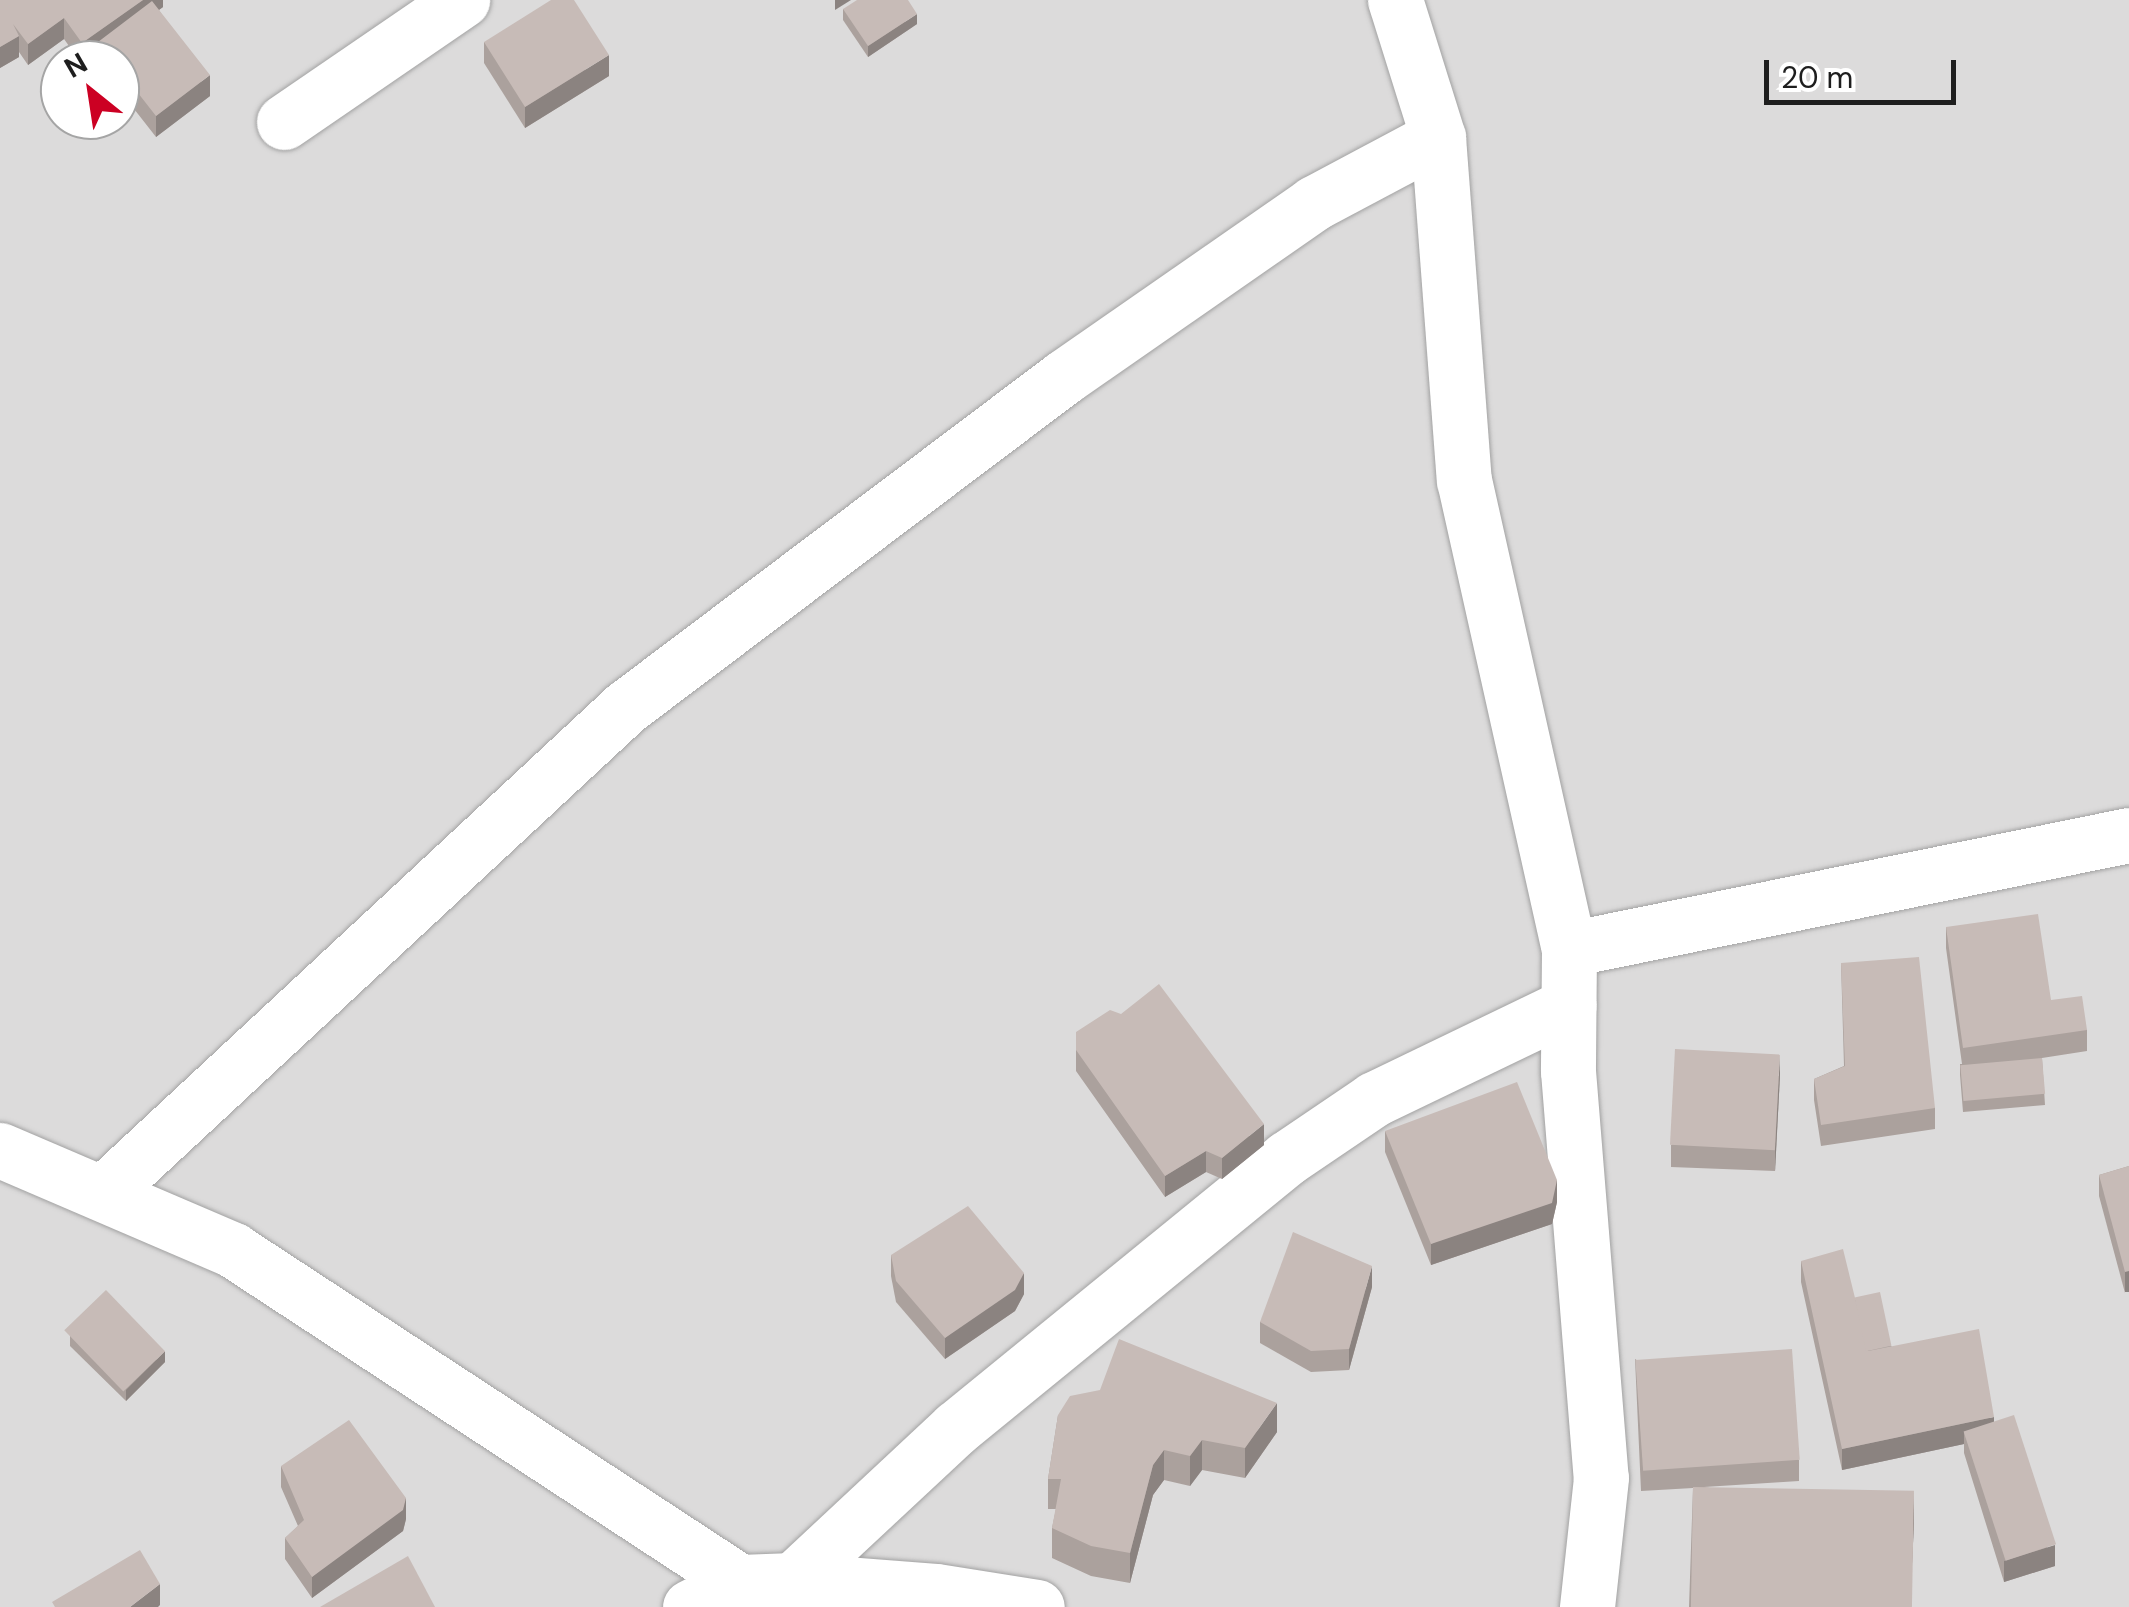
<!DOCTYPE html>
<style>
body{margin:0}
#map{position:relative;width:2129px;height:1607px;overflow:hidden;background:#efeae4;font-family:"DM Sans",sans-serif}
div>[style]{position:absolute}
.residential>*{inset:0;background:#dcdbdb}
.roads{filter:drop-shadow(0 0 2px #a2a2a2) drop-shadow(0 0 2px #a2a2a2)}
.street>*{height:55px;margin:-27.5px;padding:0 27.5px;transform-origin:27.5px;border-radius:27.5px;background:#fff}
.wall>*{inset:0;background:#aba19d}
.shaded-wall>*{inset:0;background:#8b8380;transform-origin:0 0}
.building>*{inset:0;background:#c7bbb7;transform-origin:0 0}
span{translate:-50% -50%;white-space:nowrap;text-align:center;line-height:1.15;-webkit-text-stroke:8px #fff;paint-order:stroke}
.north{position:absolute;left:40px;top:40px;width:100px;height:100px;box-sizing:border-box;background:#fff;border:2px solid #a5a5a5;border-radius:50%;rotate:330deg;font-size:28px;font-weight:700;line-height:40px;text-align:center;color:#1e1e1e}
.north::after{content:'';display:block;margin:auto;width:35px;height:45px;background:#cc0023;clip-path:polygon(50% 0,100% 100%,50% 72%,0 100%)}
.scale{position:absolute;left:1764px;top:60px;width:192px;height:45px;box-sizing:border-box;border:5px solid #1e1e1e;border-top:0;padding-left:12px;font-size:30px;line-height:35px;white-space:nowrap;color:#1e1e1e;-webkit-text-stroke:8px #fff;paint-order:stroke}
</style>
<div id="map">
<div class="residential">
<i style="clip-path:polygon(evenodd,0 0,2129px 0,2129px 1607px,0 1607px,0 0,60px 60px,120px 60px,120px 120px,60px 120px,60px 60px)"></i>
</div>
<div class="roads">
<div class="street">
<i style="left:1395px;top:0;width:144px;rotate:72.6deg"></i>
<i style="left:1438px;top:137px;width:344px;rotate:85.7deg"></i>
<i style="left:1464px;top:480px;width:481px;rotate:77.4deg"></i>
<i style="left:1569px;top:949px;width:122px;rotate:90.5deg"></i>
<i style="left:1568px;top:1071px;width:408px;rotate:85.4deg"></i>
<i style="left:1601px;top:1478px;width:130px;rotate:96.2deg"></i>
<i style="left:284px;top:122px;width:216px;rotate:-34.4deg"></i>
<i style="left:1569px;top:949px;width:571px;rotate:-11.51deg"></i>
<i style="left:0;top:1150px;width:254px;rotate:23.2deg"></i>
<i style="left:233px;top:1250px;width:606px;rotate:33.22deg"></i>
<i style="left:104px;top:1192px;width:713px;rotate:-42.9deg"></i>
<i style="left:626px;top:707px;width:548px;rotate:-37deg"></i>
<i style="left:1064px;top:377px;width:305px;rotate:-34.8deg"></i>
<i style="left:1314px;top:203px;width:140px;rotate:-28deg"></i>
<i style="left:793px;top:1580px;width:223px;rotate:-43deg"></i>
<i style="left:956px;top:1428px;width:427px;rotate:-39.2deg"></i>
<i style="left:1287px;top:1158px;width:105px;rotate:-34.1deg"></i>
<i style="left:1374px;top:1099px;width:216px;rotate:-25.7deg"></i>
<i style="left:690px;top:1607px;width:56px;rotate:-26.6deg"></i>
<i style="left:740px;top:1582px;width:53px;rotate:-2.2deg"></i>
<i style="left:793px;top:1580px;width:143px;rotate:4.4deg"></i>
<i style="left:936px;top:1591px;width:102px;rotate:9deg"></i>
</div>
</div>
<div class="wall">
<i style="clip-path:polygon(0 0,163px 0,163px 7px,159px 10px,210px 96px,156px 137px,120px 91px,120px 60px,98px 60px,98px 53px,89px 60px,79px 60px,64px 39px,28px 65px,19px 52px,19px 57px,0 68px)"></i>
<i style="clip-path:polygon(843px 9px,917px 24px,868px 57px,843px 20px)"></i>
<i style="clip-path:polygon(484px 42px,609px 76px,525px 128px,484px 63px)"></i>
<i style="clip-path:polygon(1946px 927px,2051px 1000px,2087px 1030px,2087px 1051px,2042px 1058px,2045px 1105px,1963px 1112px,1960px 1075px,1960px 1064px,1962px 1064px,1946px 948px)"></i>
<i style="clip-path:polygon(1841px 963px,1935px 1108px,1935px 1129px,1821px 1146px,1814px 1100px,1814px 1079px,1844px 1066px)"></i>
<i style="clip-path:polygon(1076px 1032px,1264px 1145px,1222px 1179px,1206px 1172px,1165px 1197px,1076px 1071px)"></i>
<i style="clip-path:polygon(1780px 1075px,1775px 1171px,1671px 1167px,1671px 1145px)"></i>
<i style="clip-path:polygon(1385px 1131px,1557px 1202px,1552px 1224px,1431px 1265px,1385px 1152px)"></i>
<i style="clip-path:polygon(2129px 1166px,2125px 1293px,2099px 1196px,2099px 1175px)"></i>
<i style="clip-path:polygon(891px 1255px,1024px 1294px,1015px 1311px,945px 1359px,896px 1302px,891px 1276px)"></i>
<i style="clip-path:polygon(1801px 1261px,1855px 1299px,1891px 1346px,1994px 1422px,2055px 1566px,2004px 1582px,1964px 1453px,1964px 1444px,1842px 1470px,1801px 1282px)"></i>
<i style="clip-path:polygon(1372px 1287px,1349px 1370px,1311px 1372px,1260px 1343px,1260px 1322px)"></i>
<i style="clip-path:polygon(70px 1335px,165px 1362px,126px 1401px,70px 1346px)"></i>
<i style="clip-path:polygon(1635px 1359px,1799px 1460px,1799px 1481px,1704px 1487px,1914px 1522px,1910px 1607px,1689px 1607px,1693px 1488px,1641px 1491px)"></i>
<i style="clip-path:polygon(1058px 1415px,1277px 1432px,1245px 1478px,1202px 1470px,1190px 1486px,1164px 1480px,1153px 1495px,1130px 1583px,1091px 1576px,1052px 1558px,1052px 1528px,1056px 1509px,1048px 1509px,1048px 1479px)"></i>
<i style="clip-path:polygon(281px 1466px,406px 1519px,403px 1531px,312px 1598px,285px 1559px,285px 1538px,298px 1526px,281px 1487px)"></i>
</div>
<div class="shaded-wall">
<i style="clip-path:polygon(143px 0,163px 0,163px 7px,104px 49px,98px 42px,98px 53px,89px 60px,82px 60px,82px 43px)"></i>
<i style="clip-path:polygon(835px 0,851px 0,835px 10px)"></i>
<i style="clip-path:polygon(917px 14px,917px 24px,868px 57px,868px 46px)"></i>
<i style="clip-path:polygon(64px 18px,64px 39px,28px 65px,28px 44px)"></i>
<i style="clip-path:polygon(19px 36px,19px 57px,0 68px,0 47px)"></i>
<i style="clip-path:polygon(609px 55px,609px 76px,525px 128px,525px 107px)"></i>
<i style="clip-path:polygon(210px 75px,210px 96px,156px 137px,156px 116px)"></i>
<i style="clip-path:polygon(1780px 1054px,1780px 1075px,1775px 1171px,1775px 1150px)"></i>
<i style="clip-path:polygon(1264px 1124px,1264px 1145px,1222px 1179px,1222px 1158px)"></i>
<i style="clip-path:polygon(1206px 1151px,1206px 1172px,1165px 1197px,1165px 1176px)"></i>
<i style="clip-path:polygon(1557px 1180px,1557px 1202px,1552px 1224px,1431px 1265px,1431px 1244px)"></i>
<i style="clip-path:polygon(1372px 1266px,1372px 1287px,1349px 1370px,1349px 1349px)"></i>
<i style="left:2129px;top:1271px;width:21px;height:4px;rotate:90deg"></i>
<i style="clip-path:polygon(1024px 1273px,1024px 1294px,1015px 1311px,945px 1359px,945px 1338px)"></i>
<i style="clip-path:polygon(165px 1351px,165px 1362px,126px 1401px,126px 1390px)"></i>
<i style="clip-path:polygon(1277px 1403px,1277px 1432px,1245px 1478px,1245px 1448px)"></i>
<i style="clip-path:polygon(1994px 1417px,1994px 1438px,1964px 1432px,1964px 1444px,1842px 1470px,1842px 1449px)"></i>
<i style="clip-path:polygon(1202px 1440px,1202px 1470px,1190px 1486px,1190px 1456px)"></i>
<i style="clip-path:polygon(1164px 1450px,1164px 1480px,1153px 1495px,1130px 1583px,1130px 1553px,1153px 1465px)"></i>
<i style="clip-path:polygon(1914px 1492px,1914px 1522px,1910px 1607px,1908px 1607px)"></i>
<i style="clip-path:polygon(406px 1498px,406px 1519px,403px 1531px,312px 1598px,312px 1577px)"></i>
<i style="clip-path:polygon(2055px 1545px,2055px 1566px,2004px 1582px,2004px 1561px)"></i>
<i style="clip-path:polygon(160px 1584px,160px 1605px,158px 1607px,130px 1607px)"></i>
</div>
<div class="building">
<i style="clip-path:polygon(0 0,143px 0,82px 43px,64px 18px,28px 44px,13px 24px,19px 36px,0 47px)"></i>
<i style="clip-path:polygon(551px 0,574px 0,609px 55px,525px 107px,484px 42px)"></i>
<i style="clip-path:polygon(857px 0,908px 0,917px 14px,868px 46px,843px 9px)"></i>
<i style="clip-path:polygon(152px 1px,210px 75px,156px 116px,120px 70px,120px 60px,112px 60px,98px 42px)"></i>
<i style="clip-path:polygon(2038px 914px,2051px 1000px,2082px 996px,2087px 1030px,1963px 1048px,1946px 927px)"></i>
<i style="clip-path:polygon(1919px 957px,1935px 1108px,1821px 1125px,1814px 1079px,1845px 1066px,1841px 963px)"></i>
<i style="clip-path:polygon(1159px 984px,1264px 1124px,1222px 1158px,1206px 1151px,1165px 1176px,1076px 1050px,1076px 1032px,1110px 1010px,1121px 1014px)"></i>
<i style="left:1675px;top:1049px;width:105px;height:96px;rotate:3deg"></i>
<i style="left:2042px;top:1058px;width:36px;height:82px;rotate:85deg"></i>
<i style="clip-path:polygon(1517px 1082px,1557px 1180px,1552px 1203px,1431px 1244px,1385px 1131px)"></i>
<i style="clip-path:polygon(2129px 1166px,2129px 1271px,2125px 1272px,2099px 1175px)"></i>
<i style="clip-path:polygon(968px 1206px,1024px 1273px,1015px 1290px,945px 1338px,896px 1281px,891px 1255px)"></i>
<i style="clip-path:polygon(1293px 1232px,1372px 1266px,1349px 1349px,1311px 1351px,1260px 1322px)"></i>
<i style="clip-path:polygon(1843px 1249px,1868px 1351px,1979px 1329px,1994px 1417px,1842px 1449px,1801px 1261px)"></i>
<i style="left:106px;top:1290px;width:85px;height:58px;rotate:46deg"></i>
<i style="left:1880px;top:1292px;width:55px;height:26px;rotate:78deg"></i>
<i style="clip-path:polygon(1119px 1339px,1277px 1403px,1245px 1448px,1202px 1440px,1190px 1456px,1164px 1450px,1153px 1465px,1130px 1553px,1091px 1546px,1052px 1528px,1061px 1479px,1048px 1479px,1058px 1415px,1070px 1396px,1100px 1390px)"></i>
<i style="left:1792px;top:1349px;width:111px;height:157px;rotate:86deg"></i>
<i style="left:2014px;top:1415px;width:136px;height:53px;rotate:72deg"></i>
<i style="clip-path:polygon(349px 1420px,406px 1498px,403px 1510px,312px 1577px,285px 1538px,304px 1520px,281px 1466px)"></i>
<i style="left:1693px;top:1487px;width:221px;height:120px;rotate:1deg"></i>
<i style="clip-path:polygon(140px 1550px,160px 1584px,130px 1607px,55px 1607px,52px 1602px)"></i>
<i style="clip-path:polygon(408px 1556px,435px 1607px,320px 1607px)"></i>
</div>
<div class="north">N</div>
<div class="scale">20 m</div>
</div>
